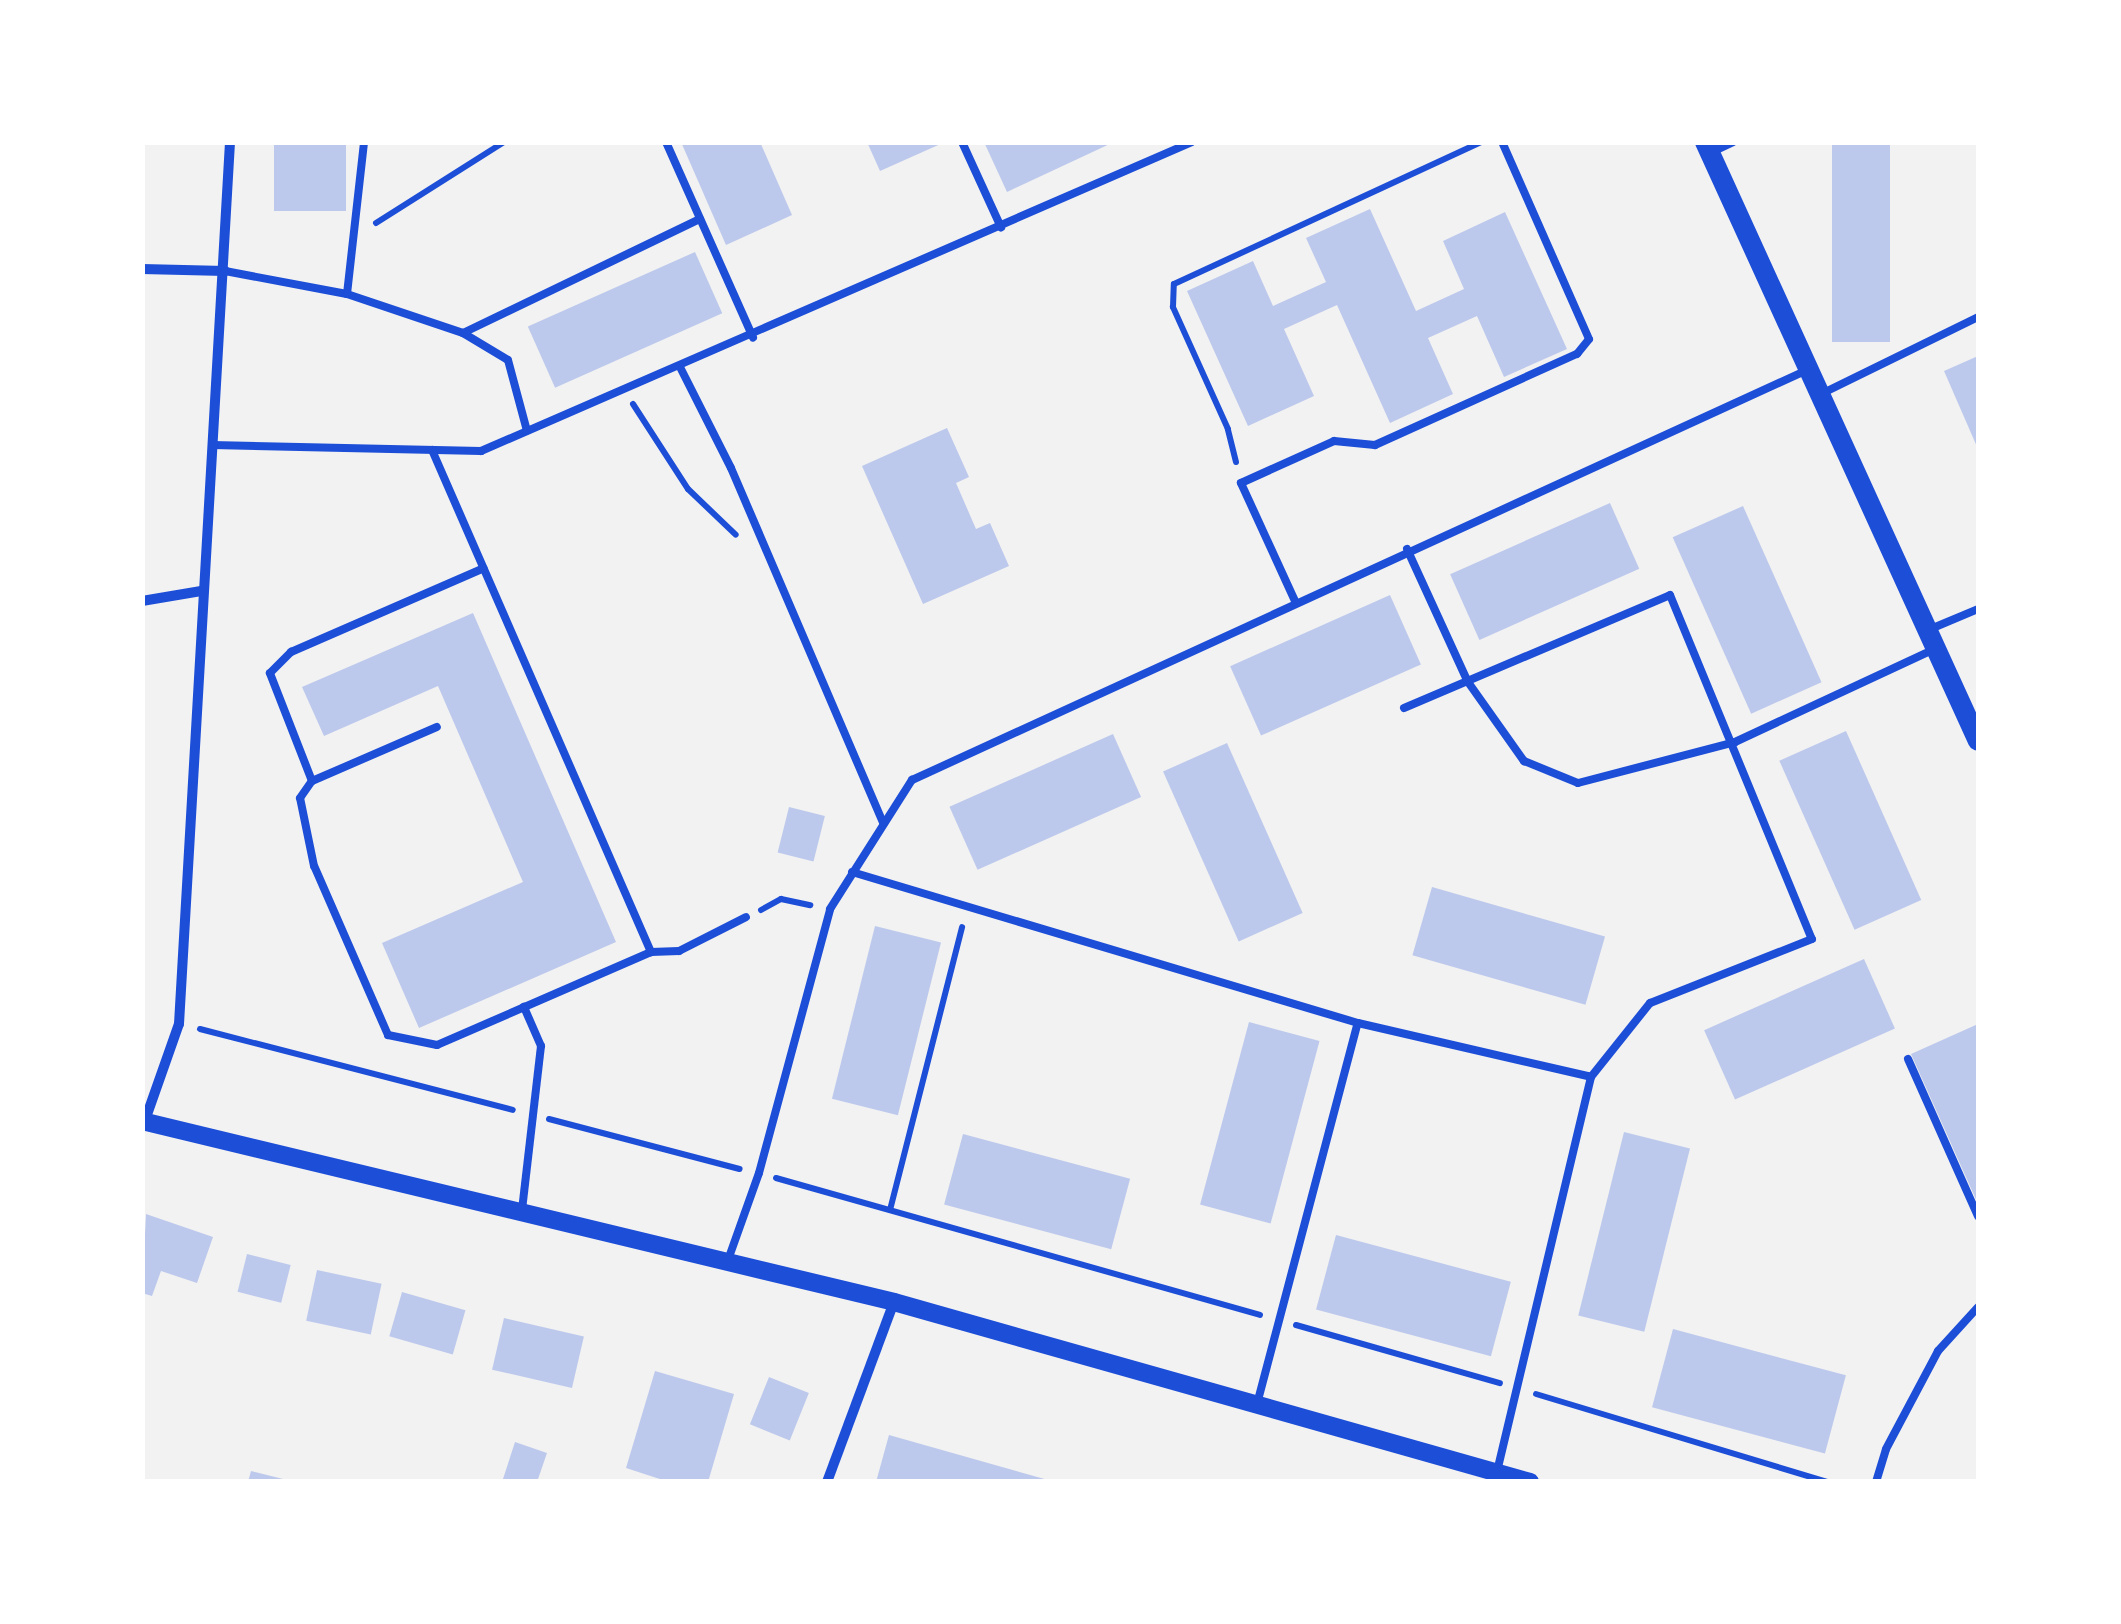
<!DOCTYPE html>
<style>
body{margin:0}
#map{position:relative;width:2121px;height:1624px;overflow:hidden;background:#f2f2f2;font-family:Raleway,sans-serif}
div>[style]{position:absolute}
.building>*{inset:0;background:#bdc9ec;transform-origin:0 0}
.path>*{height:6px;margin:-3px;padding:0 3px;transform-origin:3px;border-radius:3px;background:#1d4ed8}
.service>*{height:8px;margin:-4px;padding:0 4px;transform-origin:4px;border-radius:4px;background:#1d4ed8}
.minor>*{height:10px;margin:-5px;padding:0 5px;transform-origin:5px;border-radius:5px;background:#1d4ed8}
.tertiary>*{height:18px;margin:-9px;padding:0 9px;transform-origin:9px;border-radius:9px;background:#1d4ed8}
.secondary>*{height:20px;margin:-10px;padding:0 10px;transform-origin:10px;border-radius:10px;background:#1d4ed8}
span{translate:-50% -50%;white-space:nowrap;text-align:center;line-height:1.15;-webkit-text-stroke:10px #fff;paint-order:stroke}
.frame{position:absolute;inset:0;border:145px solid #fff;pointer-events:none}
</style>
<div id="map">
<div class="building">
<i style="left:274px;top:142px;width:72px;height:69px"></i>
<i style="clip-path:polygon(681px 142px,760px 142px,792px 215px,726px 245px)"></i>
<i style="clip-path:polygon(867px 142px,945px 142px,880px 171px)"></i>
<i style="clip-path:polygon(984px 142px,1114px 142px,1007px 192px)"></i>
<i style="left:1832px;top:142px;width:58px;height:200px"></i>
<i style="clip-path:polygon(1370px 209px,1416px 311px,1464px 289px,1443px 241px,1505px 212px,1567px 349px,1504px 377px,1477px 316px,1428px 338px,1453px 394px,1390px 423px,1337px 305px,1284px 329px,1314px 396px,1248px 426px,1187px 291px,1253px 261px,1273px 306px,1326px 282px,1306px 238px)"></i>
<i style="left:695px;top:252px;width:67px;height:183px;rotate:66deg"></i>
<i style="clip-path:polygon(1978px 356px,1978px 449px,1944px 371px)"></i>
<i style="clip-path:polygon(947px 428px,969px 477px,956px 483px,976px 529px,990px 523px,1009px 566px,923px 604px,862px 466px)"></i>
<i style="left:1610px;top:503px;width:72px;height:175px;rotate:66deg"></i>
<i style="left:1743px;top:506px;width:193px;height:77px;rotate:66deg"></i>
<i style="left:1390px;top:595px;width:76px;height:175px;rotate:66deg"></i>
<i style="clip-path:polygon(473px 613px,616px 942px,419px 1028px,382px 943px,523px 882px,438px 686px,324px 736px,302px 687px)"></i>
<i style="left:1846px;top:731px;width:185px;height:73px;rotate:66deg"></i>
<i style="left:1113px;top:734px;width:69px;height:179px;rotate:66deg"></i>
<i style="left:1227px;top:743px;width:186px;height:70px;rotate:66deg"></i>
<i style="left:789px;top:807px;width:37px;height:47px;rotate:14deg"></i>
<i style="left:1432px;top:887px;width:180px;height:71px;rotate:16deg"></i>
<i style="left:875px;top:926px;width:68px;height:178px;rotate:14deg"></i>
<i style="left:1864px;top:959px;width:76px;height:175px;rotate:66deg"></i>
<i style="left:1249px;top:1022px;width:73px;height:189px;rotate:15deg"></i>
<i style="clip-path:polygon(1978px 1024px,1978px 1204px,1911px 1054px)"></i>
<i style="left:1624px;top:1132px;width:68px;height:189px;rotate:14deg"></i>
<i style="left:963px;top:1134px;width:173px;height:73px;rotate:15deg"></i>
<i style="clip-path:polygon(146px 1214px,213px 1237px,197px 1283px,161px 1271px,152px 1296px,142px 1293px)"></i>
<i style="left:1336px;top:1235px;width:181px;height:77px;rotate:15deg"></i>
<i style="left:247px;top:1254px;width:45px;height:39px;rotate:14deg"></i>
<i style="left:317px;top:1270px;width:66px;height:52px;rotate:12deg"></i>
<i style="left:402px;top:1292px;width:66px;height:46px;rotate:16deg"></i>
<i style="left:504px;top:1318px;width:82px;height:53px;rotate:13deg"></i>
<i style="left:1673px;top:1329px;width:179px;height:81px;rotate:15deg"></i>
<i style="clip-path:polygon(655px 1371px,734px 1394px,708px 1482px,669px 1482px,626px 1468px)"></i>
<i style="left:769px;top:1377px;width:43px;height:51px;rotate:22deg"></i>
<i style="clip-path:polygon(889px 1435px,1048px 1480px,1048px 1482px,876px 1482px)"></i>
<i style="clip-path:polygon(515px 1442px,547px 1453px,537px 1482px,502px 1482px)"></i>
<i style="clip-path:polygon(251px 1471px,287px 1480px,287px 1482px,248px 1482px)"></i>
</div>
<div class="path">
<i style="left:376px;top:223px;width:151px;rotate:-32.3deg"></i>
<i style="left:633px;top:404px;width:101px;rotate:57.1deg"></i>
<i style="left:688px;top:489px;width:66px;rotate:43.8deg"></i>
<i style="left:1236px;top:462px;width:34px;rotate:-104deg"></i>
<i style="left:1228px;top:429px;width:134px;rotate:-114.3deg"></i>
<i style="left:1173px;top:307px;width:23px;rotate:-88deg"></i>
<i style="left:1174px;top:284px;width:339px;rotate:-24.8deg"></i>
<i style="left:761px;top:910px;width:23px;rotate:-29deg"></i>
<i style="left:781px;top:899px;width:30px;rotate:12deg"></i>
<i style="left:200px;top:1029px;width:323px;rotate:14.5deg"></i>
<i style="left:549px;top:1119px;width:197px;rotate:14.7deg"></i>
<i style="left:776px;top:1178px;width:503px;rotate:15.8deg"></i>
<i style="left:890px;top:1210px;width:292px;rotate:-75.7deg"></i>
<i style="left:1296px;top:1325px;width:212px;rotate:15.9deg"></i>
<i style="left:1536px;top:1394px;width:304px;rotate:16.8deg"></i>
</div>
<div class="service">
<i style="left:666px;top:142px;width:214px;rotate:66deg"></i>
<i style="left:962px;top:142px;width:94px;rotate:65.4deg"></i>
<i style="left:1714px;top:151px;width:21px;rotate:-25deg"></i>
<i style="left:225px;top:271px;width:124px;rotate:10.7deg"></i>
<i style="left:347px;top:294px;width:122px;rotate:18.6deg"></i>
<i style="left:463px;top:333px;width:52px;rotate:31deg"></i>
<i style="left:508px;top:360px;width:73px;rotate:75deg"></i>
<i style="left:347px;top:294px;width:153px;rotate:-83.6deg"></i>
<i style="left:463px;top:333px;width:263px;rotate:-25.7deg"></i>
<i style="left:680px;top:367px;width:113px;rotate:63.2deg"></i>
<i style="left:731px;top:468px;width:386px;rotate:66.8deg"></i>
<i style="left:1821px;top:394px;width:175px;rotate:-26.1deg"></i>
<i style="left:212px;top:445px;width:269px;rotate:1.3deg"></i>
<i style="left:481px;top:451px;width:775px;rotate:-23.49deg"></i>
<i style="left:432px;top:450px;width:548px;rotate:66.43deg"></i>
<i style="left:651px;top:952px;width:233px;rotate:156.5deg"></i>
<i style="left:437px;top:1045px;width:50px;rotate:-168.5deg"></i>
<i style="left:388px;top:1035px;width:184px;rotate:-113.6deg"></i>
<i style="left:314px;top:866px;width:69px;rotate:-101.6deg"></i>
<i style="left:300px;top:798px;width:21px;rotate:-55deg"></i>
<i style="left:312px;top:781px;width:116px;rotate:-111.3deg"></i>
<i style="left:270px;top:673px;width:30px;rotate:-45deg"></i>
<i style="left:291px;top:652px;width:210px;rotate:-23.5deg"></i>
<i style="left:1407px;top:549px;width:146px;rotate:65.4deg"></i>
<i style="left:1468px;top:682px;width:97px;rotate:54.7deg"></i>
<i style="left:1524px;top:761px;width:58px;rotate:22.2deg"></i>
<i style="left:1578px;top:783px;width:162px;rotate:-14.6deg"></i>
<i style="left:1735px;top:742px;width:217px;rotate:-25deg"></i>
<i style="left:1295px;top:601px;width:130px;rotate:-114.6deg"></i>
<i style="left:1241px;top:483px;width:102px;rotate:-24.3deg"></i>
<i style="left:1334px;top:441px;width:41px;rotate:5.6deg"></i>
<i style="left:1375px;top:445px;width:222px;rotate:-24.3deg"></i>
<i style="left:1577px;top:354px;width:19px;rotate:-51deg"></i>
<i style="left:1589px;top:339px;width:215px;rotate:-113.8deg"></i>
<i style="left:1928px;top:630px;width:54px;rotate:-22.8deg"></i>
<i style="left:1404px;top:708px;width:289px;rotate:-23deg"></i>
<i style="left:1670px;top:595px;width:372px;rotate:67.6deg"></i>
<i style="left:1812px;top:939px;width:174px;rotate:158.4deg"></i>
<i style="left:1650px;top:1003px;width:95px;rotate:128.6deg"></i>
<i style="left:312px;top:781px;width:136px;rotate:-23.4deg"></i>
<i style="left:852px;top:872px;width:528px;rotate:16.62deg"></i>
<i style="left:651px;top:952px;width:28px;rotate:-2deg"></i>
<i style="left:679px;top:951px;width:75px;rotate:-26.9deg"></i>
<i style="left:1908px;top:1059px;width:172px;rotate:66deg"></i>
<i style="left:522px;top:1210px;width:165px;rotate:-83.4deg"></i>
<i style="left:541px;top:1046px;width:43px;rotate:-113.6deg"></i>
<i style="left:728px;top:1260px;width:92px;rotate:-70.4deg"></i>
<i style="left:759px;top:1173px;width:273px;rotate:-74.9deg"></i>
<i style="left:830px;top:909px;width:153px;rotate:-57.6deg"></i>
<i style="left:912px;top:780px;width:982px;rotate:-24.61deg"></i>
<i style="left:1257px;top:1404px;width:394px;rotate:-75.2deg"></i>
<i style="left:1358px;top:1023px;width:239px;rotate:13deg"></i>
<i style="left:1591px;top:1077px;width:405px;rotate:103.4deg"></i>
<i style="left:1876px;top:1482px;width:34px;rotate:-73deg"></i>
<i style="left:1886px;top:1449px;width:111px;rotate:-62deg"></i>
<i style="left:1938px;top:1351px;width:59px;rotate:-47.7deg"></i>
</div>
<div class="minor">
<i style="left:142px;top:269px;width:83px;rotate:1.4deg"></i>
<i style="left:142px;top:601px;width:60px;rotate:-9.6deg"></i>
<i style="left:143px;top:1126px;width:108px;rotate:-70.6deg"></i>
<i style="left:179px;top:1024px;width:883px;rotate:-86.69deg"></i>
<i style="left:827px;top:1482px;width:192px;rotate:-69.6deg"></i>
</div>
<div class="tertiary">
<i style="left:142px;top:1121px;width:773px;rotate:13.53deg"></i>
<i style="left:894px;top:1302px;width:661px;rotate:15.8deg"></i>
</div>
<div class="secondary">
<i style="left:1705px;top:142px;width:658px;rotate:65.5deg"></i>
</div>
<div class="frame"></div>
</div>
